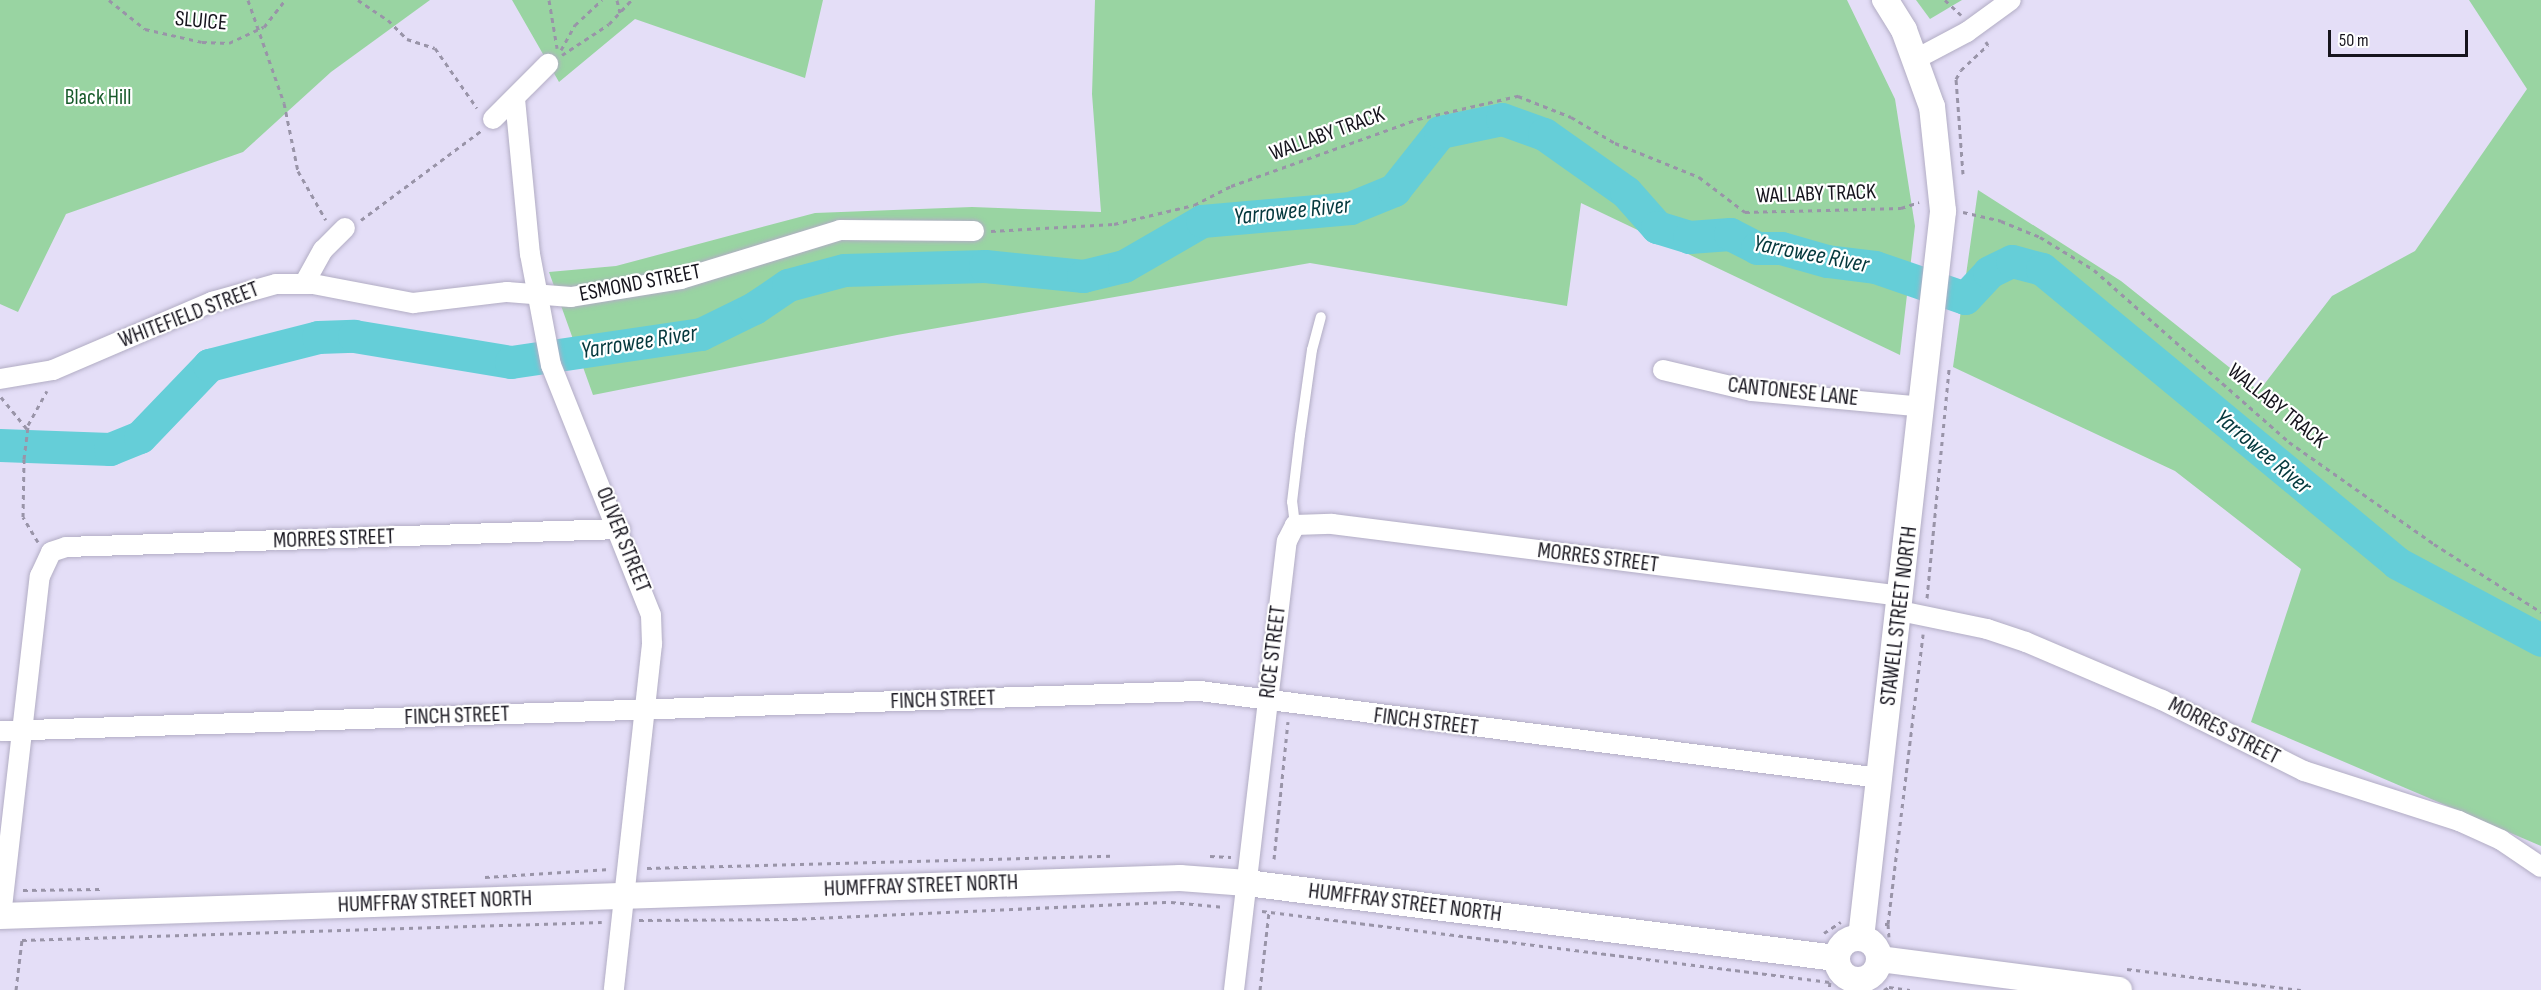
<!DOCTYPE html>
<style>
body{margin:0}
#map{position:relative;width:2541px;height:990px;overflow:hidden;background:#e4def7;font-family:"Sofia Sans Condensed",sans-serif}
div>[style]{position:absolute}
.green>*{inset:0;background:#99d4a2}
.river>*{height:33px;margin:-16.5px;padding:0 16.5px;transform-origin:16.5px;border-radius:16.5px;background:#65ced8}
.path>*{height:3px;margin-top:-1.5px;transform-origin:0;background:repeating-linear-gradient(90deg,#9994a8 0 4.5px,transparent 0 9px)}
.roads{filter:drop-shadow(0 0 2px #b2adc4) drop-shadow(0 0 2px #b2adc4)}
.service>*{height:10px;margin:-5px;padding:0 5px;transform-origin:5px;border-radius:5px;background:#fff}
.minor>*{height:20px;margin:-10px;padding:0 10px;transform-origin:10px;border-radius:10px;background:#fff}
.tertiary>*{height:26px;margin:-13px;padding:0 13px;transform-origin:13px;border-radius:13px;background:#fff}
.tertiary>.ring{margin:-13px;padding:0;box-sizing:content-box;background:none;border:26px solid #fff;border-radius:50%}
span{translate:-50% -50%;white-space:nowrap;text-align:center;line-height:1.15;-webkit-text-stroke:4.5px #fff;paint-order:stroke}
.street-label{font-size:22px;color:#16141d}
.park-label{font-size:22px;color:#175a2a}
.water-label{font-size:24px;color:#04383d;font-style:italic}
.scale{position:absolute;left:2328px;top:30px;width:140px;height:27px;box-sizing:border-box;border:3px solid #16141d;border-top:0;padding-left:8px;font-size:18px;line-height:21px;white-space:nowrap;color:#16141d;-webkit-text-stroke:4px #fff;paint-order:stroke}
</style>
<div id="map">
<div class="green">
<i style="clip-path:polygon(0 0,430px 0,331px 72px,243px 152px,66px 214px,18px 312px,0 304px)"></i>
<i style="clip-path:polygon(512px 0,823px 0,805px 78px,635px 19px,559px 82px)"></i>
<i style="clip-path:polygon(1095px 0,1847px 0,1895px 99px,1915px 226px,1900px 355px,1581px 203px,1567px 306px,1310px 263px,897px 335px,593px 395px,549px 272px,616px 266px,815px 213px,972px 207px,1101px 212px,1092px 94px)"></i>
<i style="clip-path:polygon(1916px 0,1962px 0,1930px 19px)"></i>
<i style="clip-path:polygon(2469px 0,2541px 0,2541px 846px,2251px 722px,2301px 569px,2175px 471px,1953px 367px,1978px 190px,2121px 281px,2259px 391px,2332px 296px,2415px 251px,2527px 89px)"></i>
</div>
<div class="river">
<i style="left:0;top:445px;width:110px;rotate:2.1deg"></i>
<i style="left:110px;top:449px;width:32px;rotate:-22deg"></i>
<i style="left:140px;top:437px;width:100px;rotate:-46.2deg"></i>
<i style="left:209px;top:365px;width:113px;rotate:-14.4deg"></i>
<i style="left:318px;top:337px;width:36px;rotate:-2deg"></i>
<i style="left:354px;top:336px;width:159px;rotate:9.4deg"></i>
<i style="left:511px;top:362px;width:192px;rotate:-8.4deg"></i>
<i style="left:701px;top:334px;width:59px;rotate:-26.1deg"></i>
<i style="left:754px;top:308px;width:41px;rotate:-34.1deg"></i>
<i style="left:788px;top:285px;width:58px;rotate:-15deg"></i>
<i style="left:844px;top:270px;width:141px;rotate:-1.6deg"></i>
<i style="left:985px;top:266px;width:99px;rotate:5.8deg"></i>
<i style="left:1083px;top:276px;width:42px;rotate:-13.7deg"></i>
<i style="left:1124px;top:266px;width:90px;rotate:-30deg"></i>
<i style="left:1202px;top:221px;width:149px;rotate:-5deg"></i>
<i style="left:1350px;top:208px;width:48px;rotate:-22.2deg"></i>
<i style="left:1394px;top:190px;width:74px;rotate:-51.6deg"></i>
<i style="left:1440px;top:132px;width:63px;rotate:-11.8deg"></i>
<i style="left:1502px;top:119px;width:45px;rotate:19.7deg"></i>
<i style="left:1544px;top:134px;width:100px;rotate:35.3deg"></i>
<i style="left:1626px;top:192px;width:47px;rotate:48.5deg"></i>
<i style="left:1657px;top:227px;width:34px;rotate:17deg"></i>
<i style="left:1689px;top:237px;width:41px;rotate:-4.2deg"></i>
<i style="left:1730px;top:234px;width:30px;rotate:27deg"></i>
<i style="left:1757px;top:248px;width:24px"></i>
<i style="left:1781px;top:248px;width:48px;rotate:15.8deg"></i>
<i style="left:1827px;top:261px;width:48px;rotate:7.1deg"></i>
<i style="left:1875px;top:267px;width:95px;rotate:19deg"></i>
<i style="left:1965px;top:298px;width:35px;rotate:-47deg"></i>
<i style="left:1989px;top:272px;width:25px;rotate:-26deg"></i>
<i style="left:2012px;top:261px;width:31px;rotate:15deg"></i>
<i style="left:2042px;top:269px;width:461px;rotate:39.6deg"></i>
<i style="left:2397px;top:563px;width:163px;rotate:28.1deg"></i>
</div>
<div class="path">
<i style="left:109px;top:0;width:46px;rotate:38.9deg"></i>
<i style="left:145px;top:29px;width:58px;rotate:12.8deg"></i>
<i style="left:202px;top:42px;width:27px;rotate:2deg"></i>
<i style="left:229px;top:43px;width:38px;rotate:-25deg"></i>
<i style="left:264px;top:27px;width:34px;rotate:-52deg"></i>
<i style="left:248px;top:0;width:109px;rotate:70.7deg"></i>
<i style="left:284px;top:103px;width:69px;rotate:78.4deg"></i>
<i style="left:298px;top:171px;width:56px;rotate:60.3deg"></i>
<i style="left:358px;top:0;width:36px;rotate:34deg"></i>
<i style="left:388px;top:20px;width:27px;rotate:45deg"></i>
<i style="left:407px;top:39px;width:29px;rotate:18deg"></i>
<i style="left:435px;top:48px;width:73px;rotate:55deg"></i>
<i style="left:549px;top:0;width:49px;rotate:80.5deg"></i>
<i style="left:617px;top:0;width:13px;rotate:77deg"></i>
<i style="left:1945px;top:0;width:22px;rotate:43deg"></i>
<i style="left:561px;top:50px;width:29px;rotate:-61deg"></i>
<i style="left:575px;top:25px;width:37px;rotate:-43deg"></i>
<i style="left:562px;top:55px;width:56px;rotate:-33.4deg"></i>
<i style="left:609px;top:24px;width:33px;rotate:-47deg"></i>
<i style="left:1963px;top:174px;width:95px;rotate:-94.2deg"></i>
<i style="left:1956px;top:79px;width:10px;rotate:-61deg"></i>
<i style="left:1961px;top:70px;width:37px;rotate:-43deg"></i>
<i style="left:1988px;top:45px;width:4px;rotate:-124deg"></i>
<i style="left:1963px;top:212px;width:39px;rotate:13deg"></i>
<i style="left:2001px;top:221px;width:42px;rotate:22.3deg"></i>
<i style="left:2040px;top:237px;width:63px;rotate:31.4deg"></i>
<i style="left:2094px;top:270px;width:260px;rotate:41.4deg"></i>
<i style="left:2289px;top:442px;width:177px;rotate:35.1deg"></i>
<i style="left:2434px;top:544px;width:127px;rotate:32.4deg"></i>
<i style="left:361px;top:220px;width:149px;rotate:-36.6deg"></i>
<i style="left:991px;top:231px;width:123px;rotate:-3.3deg"></i>
<i style="left:1114px;top:224px;width:82px;rotate:-13.4deg"></i>
<i style="left:1194px;top:205px;width:42px;rotate:-27.2deg"></i>
<i style="left:1231px;top:186px;width:199px;rotate:-19.7deg"></i>
<i style="left:1418px;top:119px;width:103px;rotate:-13deg"></i>
<i style="left:1518px;top:96px;width:57px;rotate:21.6deg"></i>
<i style="left:1571px;top:117px;width:51px;rotate:30.6deg"></i>
<i style="left:1615px;top:143px;width:91px;rotate:22deg"></i>
<i style="left:1699px;top:177px;width:58px;rotate:37.3deg"></i>
<i style="left:1745px;top:212px;width:156px;rotate:-1.5deg"></i>
<i style="left:1901px;top:208px;width:19px;rotate:-18deg"></i>
<i style="left:1px;top:397px;width:41px;rotate:50.9deg"></i>
<i style="left:38px;top:542px;width:29px;rotate:-121deg"></i>
<i style="left:23px;top:517px;width:58px;rotate:-89deg"></i>
<i style="left:24px;top:459px;width:34px;rotate:-83deg"></i>
<i style="left:28px;top:425px;width:39px;rotate:-61deg"></i>
<i style="left:1927px;top:598px;width:231px;rotate:-84.5deg"></i>
<i style="left:1210px;top:856px;width:21px;rotate:3deg"></i>
<i style="left:1274px;top:859px;width:138px;rotate:-84.2deg"></i>
<i style="left:647px;top:868px;width:464px;rotate:-1.5deg"></i>
<i style="left:485px;top:877px;width:125px;rotate:-3.7deg"></i>
<i style="left:23px;top:890px;width:77px;rotate:-0.7deg"></i>
<i style="left:1262px;top:911px;width:572px;rotate:7.13deg"></i>
<i style="left:1830px;top:982px;width:8px;rotate:97deg"></i>
<i style="left:639px;top:920px;width:154px;rotate:-0.4deg"></i>
<i style="left:793px;top:919px;width:378px;rotate:-2.6deg"></i>
<i style="left:1171px;top:902px;width:54px;rotate:5.3deg"></i>
<i style="left:1885px;top:924px;width:3px"></i>
<i style="left:1888px;top:924px;width:13px;rotate:86deg"></i>
<i style="left:1888px;top:924px;width:292px;rotate:-83.1deg"></i>
<i style="left:1824px;top:933px;width:20px;rotate:-33deg"></i>
<i style="left:2127px;top:969px;width:175px;rotate:6.9deg"></i>
<i style="left:16px;top:990px;width:50px;rotate:-83.2deg"></i>
<i style="left:22px;top:940px;width:580px;rotate:-1.78deg"></i>
<i style="left:1260px;top:990px;width:79px;rotate:-83.4deg"></i>
<i style="left:1884px;top:990px;width:6px;rotate:-31deg"></i>
<i style="left:1889px;top:987px;width:21px;rotate:8deg"></i>
</div>
<div class="roads">
<div class="service">
<i style="left:1295px;top:525px;width:23px;rotate:-97deg"></i>
<i style="left:1292px;top:502px;width:67px;rotate:-83.2deg"></i>
<i style="left:1300px;top:435px;width:86px;rotate:-82deg"></i>
<i style="left:1312px;top:350px;width:34px;rotate:-75deg"></i>
</div>
<div class="minor">
<i style="left:1916px;top:59px;width:58px;rotate:-27.9deg"></i>
<i style="left:1967px;top:32px;width:54px;rotate:-36deg"></i>
<i style="left:515px;top:99px;width:156px;rotate:84.5deg"></i>
<i style="left:530px;top:254px;width:113px;rotate:79.3deg"></i>
<i style="left:551px;top:365px;width:269px;rotate:68.2deg"></i>
<i style="left:651px;top:615px;width:29px;rotate:88deg"></i>
<i style="left:652px;top:644px;width:348px;rotate:96.3deg"></i>
<i style="left:493px;top:119px;width:78px;rotate:-45deg"></i>
<i style="left:304px;top:284px;width:39px;rotate:-61deg"></i>
<i style="left:323px;top:250px;width:31px;rotate:-45deg"></i>
<i style="left:1663px;top:370px;width:91px;rotate:13.3deg"></i>
<i style="left:1752px;top:391px;width:172px;rotate:5.3deg"></i>
<i style="left:0;top:379px;width:54px;rotate:-9.6deg"></i>
<i style="left:53px;top:370px;width:173px;rotate:-23.2deg"></i>
<i style="left:212px;top:302px;width:66px;rotate:-15.7deg"></i>
<i style="left:276px;top:284px;width:37px"></i>
<i style="left:313px;top:284px;width:102px;rotate:10.8deg"></i>
<i style="left:413px;top:303px;width:95px;rotate:-6.7deg"></i>
<i style="left:507px;top:292px;width:64px;rotate:4.5deg"></i>
<i style="left:571px;top:297px;width:111px;rotate:-9.3deg"></i>
<i style="left:681px;top:279px;width:166px;rotate:-17.1deg"></i>
<i style="left:840px;top:230px;width:134px;rotate:0.4deg"></i>
<i style="left:1900px;top:611px;width:89px;rotate:11.7deg"></i>
<i style="left:1987px;top:629px;width:41px;rotate:18.4deg"></i>
<i style="left:2026px;top:642px;width:148px;rotate:23.1deg"></i>
<i style="left:2162px;top:700px;width:159px;rotate:26.6deg"></i>
<i style="left:2304px;top:771px;width:163px;rotate:17.9deg"></i>
<i style="left:2459px;top:821px;width:46px;rotate:24.3deg"></i>
<i style="left:2501px;top:840px;width:48px;rotate:34deg"></i>
<i style="left:0;top:731px;width:1201px;rotate:-1.91deg"></i>
<i style="left:1200px;top:691px;width:686px;rotate:7.29deg"></i>
<i style="left:1px;top:916px;width:342px;rotate:-83.5deg"></i>
<i style="left:40px;top:576px;width:26px;rotate:-65deg"></i>
<i style="left:51px;top:552px;width:16px;rotate:-18deg"></i>
<i style="left:66px;top:547px;width:554px;rotate:-1.86deg"></i>
<i style="left:1234px;top:990px;width:452px;rotate:-83.3deg"></i>
<i style="left:1287px;top:541px;width:18px;rotate:-63deg"></i>
<i style="left:1295px;top:525px;width:37px;rotate:-2deg"></i>
<i style="left:1332px;top:524px;width:574px;rotate:7.21deg"></i>
<i style="left:1856px;top:990px;width:9px;rotate:-84deg"></i>
</div>
<div class="tertiary">
<i style="left:0;top:916px;width:1181px;rotate:-1.84deg"></i>
<i style="left:1180px;top:878px;width:67px;rotate:4.3deg"></i>
<i style="left:1247px;top:883px;width:594px;rotate:7.26deg"></i>
<i class="ring" style="left:1837px;top:938px;width:16px;height:16px"></i>
<i style="left:1861px;top:938px;width:732px;rotate:-83.56deg"></i>
<i style="left:1943px;top:211px;width:105px;rotate:-96deg"></i>
<i style="left:1932px;top:107px;width:82px;rotate:-110deg"></i>
<i style="left:1904px;top:30px;width:36px;rotate:-122deg"></i>
<i style="left:1880px;top:959px;width:241px;rotate:7.4deg"></i>
</div>
</div>
<div class="street-label">
<span style="left:201px;top:21px;rotate:5deg">SLUICE</span>
<span style="left:1327px;top:134px;rotate:-20deg">WALLABY TRACK</span>
<span style="left:1816px;top:194px;rotate:-2deg">WALLABY TRACK</span>
<span style="left:640px;top:283px;rotate:-11deg">ESMOND STREET</span>
<span style="left:189px;top:315px;rotate:-21deg">WHITEFIELD STREET</span>
<span style="left:1793px;top:392px;rotate:6deg">CANTONESE LANE</span>
<span style="left:2277px;top:406px;rotate:39deg">WALLABY TRACK</span>
<span style="left:334px;top:539px;rotate:-2deg">MORRES STREET</span>
<span style="left:623px;top:540px;rotate:68deg">OLIVER STREET</span>
<span style="left:1598px;top:558px;rotate:7deg">MORRES STREET</span>
<span style="left:1899px;top:616px;rotate:-83deg">STAWELL STREET NORTH</span>
<span style="left:1273px;top:652px;rotate:-83deg">RICE STREET</span>
<span style="left:943px;top:700px;rotate:-2deg">FINCH STREET</span>
<span style="left:457px;top:716px;rotate:-2deg">FINCH STREET</span>
<span style="left:1426px;top:722px;rotate:7deg">FINCH STREET</span>
<span style="left:2224px;top:731px;rotate:27deg">MORRES STREET</span>
<span style="left:921px;top:886px;rotate:-2deg">HUMFFRAY STREET NORTH</span>
<span style="left:435px;top:902px;rotate:-2deg">HUMFFRAY STREET NORTH</span>
<span style="left:1405px;top:903px;rotate:7deg">HUMFFRAY STREET NORTH</span>
</div>
<div class="park-label">
<span style="left:98px;top:98px">Black Hill</span>
</div>
<div class="water-label">
<span style="left:1292px;top:211px;rotate:-6deg">Yarrowee River</span>
<span style="left:1811px;top:254px;rotate:11deg">Yarrowee River</span>
<span style="left:639px;top:342px;rotate:-9deg">Yarrowee River</span>
<span style="left:2263px;top:452px;rotate:40deg">Yarrowee River</span>
</div>
<div class="scale">50 m</div>
</div>
